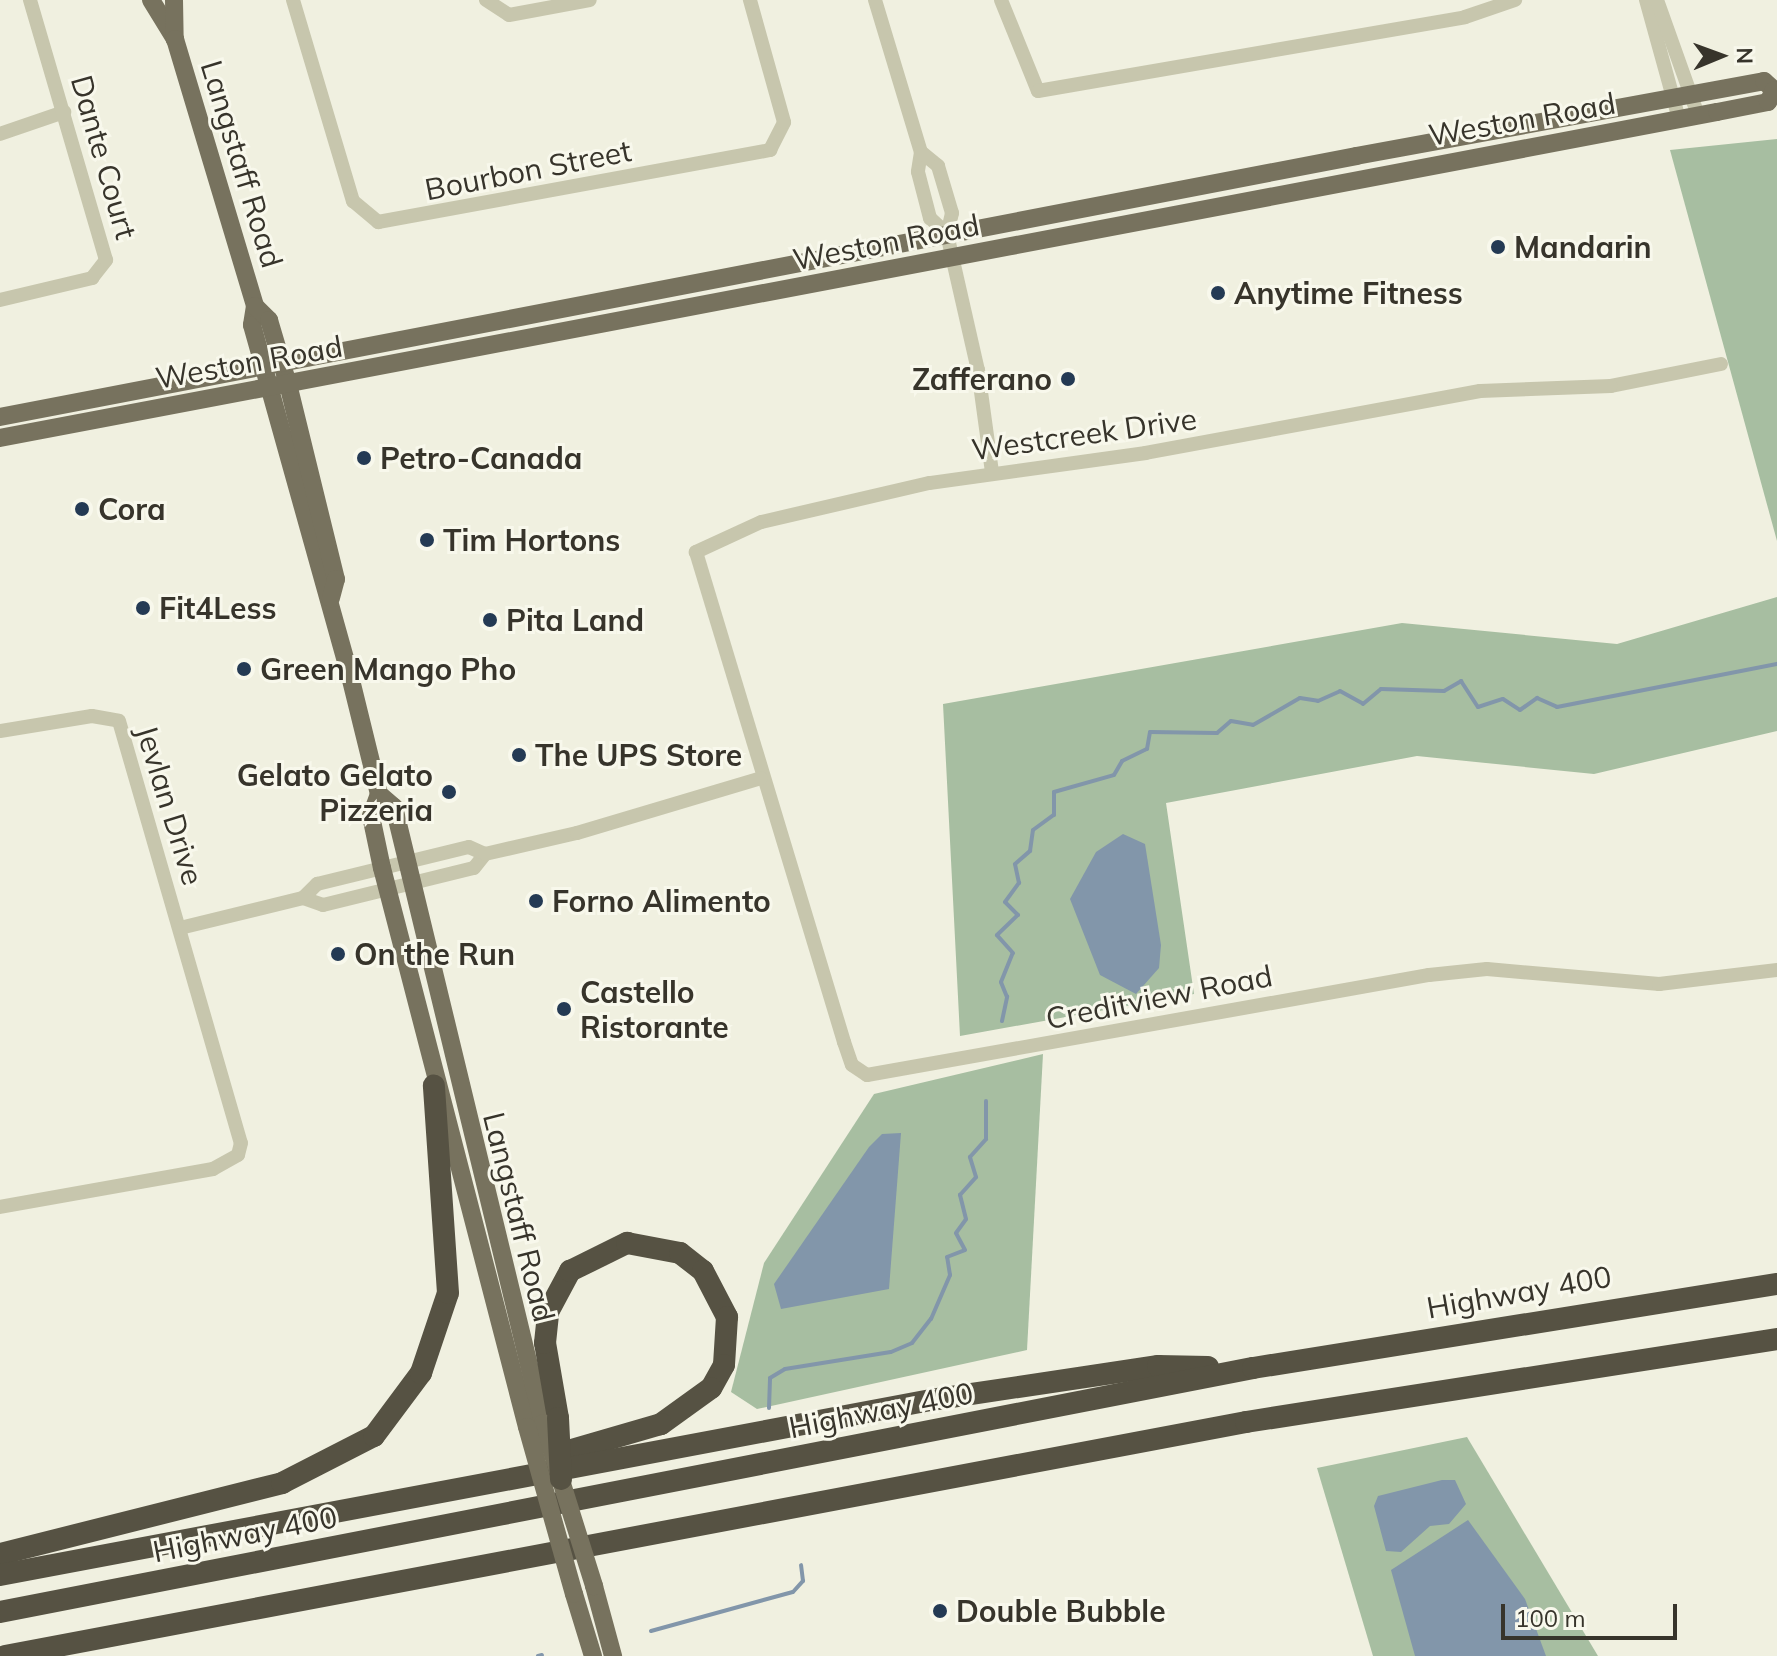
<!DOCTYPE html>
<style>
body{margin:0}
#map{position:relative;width:1777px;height:1656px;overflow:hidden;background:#f0f0e0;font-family:Mulish,sans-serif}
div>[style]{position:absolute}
.green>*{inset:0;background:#a7bea1}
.water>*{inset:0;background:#8296aa}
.stream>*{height:4px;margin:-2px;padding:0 2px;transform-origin:2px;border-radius:2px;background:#8296aa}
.minor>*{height:14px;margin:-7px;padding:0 7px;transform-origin:7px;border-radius:7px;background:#c7c6ad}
.major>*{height:18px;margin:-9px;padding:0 9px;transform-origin:9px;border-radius:9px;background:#77725e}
.highway>*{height:22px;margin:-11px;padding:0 11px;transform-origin:11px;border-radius:11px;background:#565243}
.major-bridge>*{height:18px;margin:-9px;padding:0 9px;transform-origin:9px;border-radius:9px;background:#77725e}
.highway-bridge>*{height:22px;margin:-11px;padding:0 11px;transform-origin:11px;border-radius:11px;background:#565243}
.dots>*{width:22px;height:22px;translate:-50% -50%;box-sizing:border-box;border:4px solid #f8f8ec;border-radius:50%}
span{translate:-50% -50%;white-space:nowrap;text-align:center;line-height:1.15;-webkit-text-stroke:6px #f8f8ec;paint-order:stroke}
.street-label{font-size:30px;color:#37342b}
.poi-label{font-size:30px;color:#37342b;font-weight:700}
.left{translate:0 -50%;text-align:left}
.right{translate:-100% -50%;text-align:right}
.north{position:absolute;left:1681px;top:16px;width:80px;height:80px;-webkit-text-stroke:6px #f8f8ec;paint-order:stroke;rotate:89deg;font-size:22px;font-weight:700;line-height:32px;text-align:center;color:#37342b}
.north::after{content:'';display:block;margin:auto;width:28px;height:36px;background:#37342b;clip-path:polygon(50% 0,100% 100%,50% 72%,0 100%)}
.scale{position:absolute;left:1501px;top:1604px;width:176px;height:36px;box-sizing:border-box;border:4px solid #37342b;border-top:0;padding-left:10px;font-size:24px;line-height:28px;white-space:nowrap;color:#37342b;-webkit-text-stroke:6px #f8f8ec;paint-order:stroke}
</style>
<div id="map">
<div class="green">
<i style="clip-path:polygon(1777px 139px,1777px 541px,1670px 150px)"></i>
<i style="clip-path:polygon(1777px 597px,1777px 731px,1594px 774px,1417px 756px,1166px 803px,1194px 994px,960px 1036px,943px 704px,1402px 623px,1617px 644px)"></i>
<i style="clip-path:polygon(1043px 1054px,1027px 1350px,757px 1409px,731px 1392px,764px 1263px,874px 1094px)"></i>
<i style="clip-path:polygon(1467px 1437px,1598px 1656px,1373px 1656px,1317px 1468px)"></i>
</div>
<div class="water">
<i style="clip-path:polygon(1123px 834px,1145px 844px,1161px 945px,1159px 968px,1136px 994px,1100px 975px,1070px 899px,1096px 852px)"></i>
<i style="clip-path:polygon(901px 1133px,889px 1289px,781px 1309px,774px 1284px,869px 1147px,882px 1134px)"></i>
<i style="clip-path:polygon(1442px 1480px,1455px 1480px,1466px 1504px,1449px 1524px,1430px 1526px,1401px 1552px,1386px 1551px,1374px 1506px,1378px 1496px)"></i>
<i style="clip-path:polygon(1468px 1520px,1525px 1599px,1546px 1656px,1415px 1656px,1391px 1570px)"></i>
</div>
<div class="stream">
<i style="left:1002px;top:1021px;width:25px;rotate:-78deg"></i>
<i style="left:1007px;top:997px;width:16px;rotate:-112deg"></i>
<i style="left:1001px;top:982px;width:31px;rotate:-68deg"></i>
<i style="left:1013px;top:953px;width:24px;rotate:-132deg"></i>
<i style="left:997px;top:935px;width:29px;rotate:-44deg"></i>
<i style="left:1018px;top:915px;width:18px;rotate:-135deg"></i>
<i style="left:1005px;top:902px;width:24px;rotate:-54deg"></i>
<i style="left:1019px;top:883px;width:19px;rotate:-102deg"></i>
<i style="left:1015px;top:864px;width:20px;rotate:-41deg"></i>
<i style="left:1030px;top:851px;width:21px;rotate:-82deg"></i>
<i style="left:1033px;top:830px;width:26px;rotate:-36deg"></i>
<i style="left:1054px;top:815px;width:23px;rotate:-90deg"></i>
<i style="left:1054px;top:792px;width:62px;rotate:-15.8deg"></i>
<i style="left:1114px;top:775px;width:16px;rotate:-60deg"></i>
<i style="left:1122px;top:761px;width:28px;rotate:-26deg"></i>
<i style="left:1147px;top:749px;width:17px;rotate:-80deg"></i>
<i style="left:1150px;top:732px;width:67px;rotate:0.9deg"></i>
<i style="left:1217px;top:733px;width:18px;rotate:-41deg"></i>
<i style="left:1231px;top:721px;width:22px;rotate:10deg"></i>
<i style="left:1253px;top:725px;width:54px;rotate:-29.9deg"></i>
<i style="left:1300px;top:698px;width:18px;rotate:9deg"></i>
<i style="left:1318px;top:701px;width:24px;rotate:-24deg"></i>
<i style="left:1340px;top:691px;width:26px;rotate:29deg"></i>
<i style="left:1363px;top:704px;width:23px;rotate:-40deg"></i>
<i style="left:1381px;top:689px;width:63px;rotate:1.8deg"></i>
<i style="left:1444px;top:691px;width:20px;rotate:-30deg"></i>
<i style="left:1461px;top:681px;width:31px;rotate:57deg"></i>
<i style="left:1478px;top:707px;width:26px;rotate:-18deg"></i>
<i style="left:1503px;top:699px;width:20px;rotate:33deg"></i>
<i style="left:1520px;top:710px;width:21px;rotate:-35deg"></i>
<i style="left:1537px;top:698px;width:22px;rotate:24deg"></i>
<i style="left:1557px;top:707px;width:224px;rotate:-11.1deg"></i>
<i style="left:769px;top:1408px;width:30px;rotate:-88deg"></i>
<i style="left:770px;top:1378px;width:17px;rotate:-31deg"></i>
<i style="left:785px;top:1369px;width:107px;rotate:-9.1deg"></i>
<i style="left:891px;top:1352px;width:23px;rotate:-23deg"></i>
<i style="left:912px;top:1343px;width:31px;rotate:-52deg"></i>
<i style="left:931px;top:1319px;width:48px;rotate:-66.6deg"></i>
<i style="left:950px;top:1275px;width:18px;rotate:-99deg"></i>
<i style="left:947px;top:1257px;width:19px;rotate:-21deg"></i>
<i style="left:965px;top:1250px;width:19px;rotate:-118deg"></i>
<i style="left:956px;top:1233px;width:17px;rotate:-54deg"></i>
<i style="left:966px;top:1219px;width:25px;rotate:-104deg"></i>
<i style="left:960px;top:1195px;width:24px;rotate:-48deg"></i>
<i style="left:976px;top:1177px;width:21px;rotate:-107deg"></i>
<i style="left:970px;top:1157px;width:24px;rotate:-48deg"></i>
<i style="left:986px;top:1139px;width:38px;rotate:-90deg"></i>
<i style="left:651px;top:1631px;width:147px;rotate:-15.4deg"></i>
<i style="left:793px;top:1592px;width:15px;rotate:-48deg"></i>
<i style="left:803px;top:1581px;width:16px;rotate:-97deg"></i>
<i style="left:538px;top:1656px;width:4px;rotate:-14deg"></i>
</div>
<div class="minor">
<i style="left:293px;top:0;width:210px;rotate:73.4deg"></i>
<i style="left:353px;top:201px;width:33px;rotate:40deg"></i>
<i style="left:378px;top:222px;width:399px;rotate:-10.4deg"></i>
<i style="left:770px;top:150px;width:31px;rotate:-63deg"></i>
<i style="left:784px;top:122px;width:127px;rotate:-105.6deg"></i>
<i style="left:486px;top:0;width:27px;rotate:33deg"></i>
<i style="left:509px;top:15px;width:82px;rotate:-10.5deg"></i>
<i style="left:875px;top:0;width:159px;rotate:73.2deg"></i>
<i style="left:921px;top:152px;width:20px;rotate:99deg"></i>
<i style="left:918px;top:172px;width:48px;rotate:75.4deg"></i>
<i style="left:930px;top:218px;width:23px;rotate:43deg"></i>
<i style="left:1001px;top:0;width:98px;rotate:67.9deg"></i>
<i style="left:1038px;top:91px;width:433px;rotate:-9.8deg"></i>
<i style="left:1465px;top:17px;width:53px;rotate:-18.8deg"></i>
<i style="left:1646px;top:0;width:123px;rotate:74.5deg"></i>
<i style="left:1657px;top:0;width:122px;rotate:70.4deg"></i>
<i style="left:0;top:134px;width:68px;rotate:-19deg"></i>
<i style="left:921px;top:152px;width:22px;rotate:39deg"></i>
<i style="left:938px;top:166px;width:49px;rotate:73.4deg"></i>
<i style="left:952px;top:213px;width:22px;rotate:103deg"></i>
<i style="left:947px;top:234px;width:139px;rotate:77.2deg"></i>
<i style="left:978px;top:370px;width:103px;rotate:82.2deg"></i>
<i style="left:0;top:300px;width:95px;rotate:-13.4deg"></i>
<i style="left:92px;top:278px;width:23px;rotate:-52deg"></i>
<i style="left:106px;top:260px;width:271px;rotate:-106.3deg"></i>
<i style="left:1721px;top:364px;width:112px;rotate:168.7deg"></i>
<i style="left:1611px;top:386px;width:131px;rotate:177.8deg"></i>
<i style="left:1480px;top:391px;width:340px;rotate:169.5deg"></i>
<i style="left:1146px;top:453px;width:219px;rotate:172.1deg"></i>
<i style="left:929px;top:483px;width:172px;rotate:166.9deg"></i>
<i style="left:761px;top:522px;width:72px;rotate:155.2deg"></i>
<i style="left:696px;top:552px;width:512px;rotate:73.19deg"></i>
<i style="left:844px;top:1042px;width:24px;rotate:71deg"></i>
<i style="left:852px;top:1065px;width:18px;rotate:34deg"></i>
<i style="left:867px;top:1075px;width:571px;rotate:-10.09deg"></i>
<i style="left:1429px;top:975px;width:58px;rotate:-5.9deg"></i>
<i style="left:1487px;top:969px;width:173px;rotate:5deg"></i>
<i style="left:1659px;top:984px;width:119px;rotate:-6.8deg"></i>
<i style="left:0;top:731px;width:93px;rotate:-9.3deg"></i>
<i style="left:92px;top:716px;width:27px;rotate:10deg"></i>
<i style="left:119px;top:721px;width:439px;rotate:73.9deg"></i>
<i style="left:241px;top:1143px;width:12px;rotate:104deg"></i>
<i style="left:238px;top:1155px;width:29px;rotate:151deg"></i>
<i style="left:213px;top:1169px;width:216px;rotate:169.9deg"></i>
<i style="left:303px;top:898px;width:21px;rotate:19deg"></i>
<i style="left:323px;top:905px;width:155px;rotate:-13.8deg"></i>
<i style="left:474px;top:868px;width:18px;rotate:-52deg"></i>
<i style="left:180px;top:928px;width:127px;rotate:-13.7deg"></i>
<i style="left:303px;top:898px;width:20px;rotate:-45deg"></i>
<i style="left:317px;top:884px;width:156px;rotate:-13.7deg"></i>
<i style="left:469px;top:847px;width:17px;rotate:24deg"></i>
<i style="left:485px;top:854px;width:94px;rotate:-12.9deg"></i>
<i style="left:577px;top:833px;width:192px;rotate:-16.6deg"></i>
</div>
<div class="major">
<i style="left:151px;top:0;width:46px;rotate:58.4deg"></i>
<i style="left:174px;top:0;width:39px;rotate:89deg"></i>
<i style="left:175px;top:39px;width:279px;rotate:73.3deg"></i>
<i style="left:255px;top:306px;width:19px;rotate:99deg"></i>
<i style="left:252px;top:325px;width:364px;rotate:74.4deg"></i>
<i style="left:350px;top:676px;width:122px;rotate:76.2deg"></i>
<i style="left:379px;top:794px;width:23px;rotate:110deg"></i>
<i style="left:371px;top:816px;width:53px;rotate:78.1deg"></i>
<i style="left:382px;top:868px;width:577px;rotate:75.46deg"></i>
<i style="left:255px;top:306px;width:20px;rotate:45deg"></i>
<i style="left:269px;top:320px;width:67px;rotate:73.5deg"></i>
<i style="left:288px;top:384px;width:201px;rotate:76.2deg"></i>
<i style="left:336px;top:579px;width:20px;rotate:105deg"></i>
<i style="left:0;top:417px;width:1381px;rotate:-10.89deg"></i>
<i style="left:1356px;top:156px;width:415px;rotate:-10.4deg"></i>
<i style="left:1764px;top:81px;width:13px;rotate:42deg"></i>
<i style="left:0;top:438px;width:1748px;rotate:-10.75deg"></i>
<i style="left:1717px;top:112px;width:52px;rotate:-11.1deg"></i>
<i style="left:1768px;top:102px;width:13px;rotate:-63deg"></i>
<i style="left:379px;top:794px;width:20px;rotate:41deg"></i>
<i style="left:394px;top:807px;width:634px;rotate:76.4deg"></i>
<i style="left:594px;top:1586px;width:73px;rotate:74.8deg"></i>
<i style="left:574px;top:1594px;width:65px;rotate:73deg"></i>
</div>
<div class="highway">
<i style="left:558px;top:1418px;width:76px;rotate:-99.8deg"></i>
<i style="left:545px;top:1343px;width:31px;rotate:-84deg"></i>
<i style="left:548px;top:1312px;width:47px;rotate:-61.8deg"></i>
<i style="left:570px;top:1271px;width:64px;rotate:-26.2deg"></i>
<i style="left:627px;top:1243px;width:54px;rotate:10.7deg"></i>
<i style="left:680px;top:1253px;width:29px;rotate:38deg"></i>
<i style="left:703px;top:1271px;width:52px;rotate:62.4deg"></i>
<i style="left:727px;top:1317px;width:48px;rotate:93.6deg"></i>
<i style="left:724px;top:1365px;width:26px;rotate:119deg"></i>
<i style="left:711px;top:1388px;width:62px;rotate:144.2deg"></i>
<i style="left:661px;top:1424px;width:104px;rotate:163.8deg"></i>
<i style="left:0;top:1554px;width:291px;rotate:-14.1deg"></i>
<i style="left:282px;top:1483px;width:103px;rotate:-27.1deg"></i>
<i style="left:374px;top:1436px;width:79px;rotate:-53.3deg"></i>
<i style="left:421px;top:1373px;width:84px;rotate:-71.4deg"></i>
<i style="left:448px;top:1293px;width:208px;rotate:-93.9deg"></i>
<i style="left:0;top:1575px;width:947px;rotate:-10.65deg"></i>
<i style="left:931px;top:1400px;width:230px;rotate:-8.5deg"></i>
<i style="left:1158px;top:1366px;width:50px;rotate:1.1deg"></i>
<i style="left:0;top:1612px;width:1277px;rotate:-11.02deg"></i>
<i style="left:1253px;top:1368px;width:531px;rotate:-9.11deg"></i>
<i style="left:5px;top:1656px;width:1263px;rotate:-10.68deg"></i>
<i style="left:1246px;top:1422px;width:537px;rotate:-8.88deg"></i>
</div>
<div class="major-bridge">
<i style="left:543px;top:1423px;width:171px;rotate:72.6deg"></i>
<i style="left:527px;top:1427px;width:173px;rotate:74.3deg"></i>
</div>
<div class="highway-bridge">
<i style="left:558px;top:1418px;width:61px;rotate:87.2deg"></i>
</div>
<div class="dots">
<i style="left:1498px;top:247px;background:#243a54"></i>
<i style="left:1218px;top:293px;background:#243a54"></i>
<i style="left:1068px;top:379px;background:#243a54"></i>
<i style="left:364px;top:458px;background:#243a54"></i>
<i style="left:82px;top:509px;background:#243a54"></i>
<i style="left:427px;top:540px;background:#243a54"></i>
<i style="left:143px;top:608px;background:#243a54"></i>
<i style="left:490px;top:620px;background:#243a54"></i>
<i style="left:244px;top:669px;background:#243a54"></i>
<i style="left:519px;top:755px;background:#243a54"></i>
<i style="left:449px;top:792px;background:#243a54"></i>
<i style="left:536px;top:901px;background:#243a54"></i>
<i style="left:338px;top:954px;background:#243a54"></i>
<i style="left:564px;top:1009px;background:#243a54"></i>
<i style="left:940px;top:1611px;background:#243a54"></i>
</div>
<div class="street-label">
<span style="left:1522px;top:119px;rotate:-10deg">Weston Road</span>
<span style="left:104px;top:157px;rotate:74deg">Dante Court</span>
<span style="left:242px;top:164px;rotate:73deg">Langstaff Road</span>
<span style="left:528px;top:170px;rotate:-11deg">Bourbon Street</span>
<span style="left:886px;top:242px;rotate:-11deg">Weston Road</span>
<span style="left:249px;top:362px;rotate:-10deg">Weston Road</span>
<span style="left:1084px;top:434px;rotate:-8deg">Westcreek Drive</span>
<span style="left:170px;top:805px;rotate:73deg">Jevlan Drive</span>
<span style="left:1159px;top:997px;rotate:-11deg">Creditview Road</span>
<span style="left:519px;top:1217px;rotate:76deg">Langstaff Road</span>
<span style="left:1519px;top:1292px;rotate:-10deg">Highway 400</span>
<span style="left:881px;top:1410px;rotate:-11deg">Highway 400</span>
<span style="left:245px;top:1534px;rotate:-11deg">Highway 400</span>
</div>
<div class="poi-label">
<span class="left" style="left:1514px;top:247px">Mandarin</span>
<span class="left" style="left:1234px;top:293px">Anytime Fitness</span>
<span class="right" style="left:1052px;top:379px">Zafferano</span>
<span class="left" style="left:380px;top:458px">Petro-Canada</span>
<span class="left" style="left:98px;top:509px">Cora</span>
<span class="left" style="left:443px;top:540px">Tim Hortons</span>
<span class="left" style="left:159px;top:608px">Fit4Less</span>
<span class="left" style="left:506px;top:620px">Pita Land</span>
<span class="left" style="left:260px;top:669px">Green Mango Pho</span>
<span class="left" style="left:535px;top:755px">The UPS Store</span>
<span class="right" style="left:433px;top:792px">Gelato Gelato<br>Pizzeria</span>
<span class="left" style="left:552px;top:901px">Forno Alimento</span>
<span class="left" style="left:354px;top:954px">On the Run</span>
<span class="left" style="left:580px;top:1009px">Castello<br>Ristorante</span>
<span class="left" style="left:956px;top:1611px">Double Bubble</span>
</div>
<div class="north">N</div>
<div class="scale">100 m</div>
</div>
